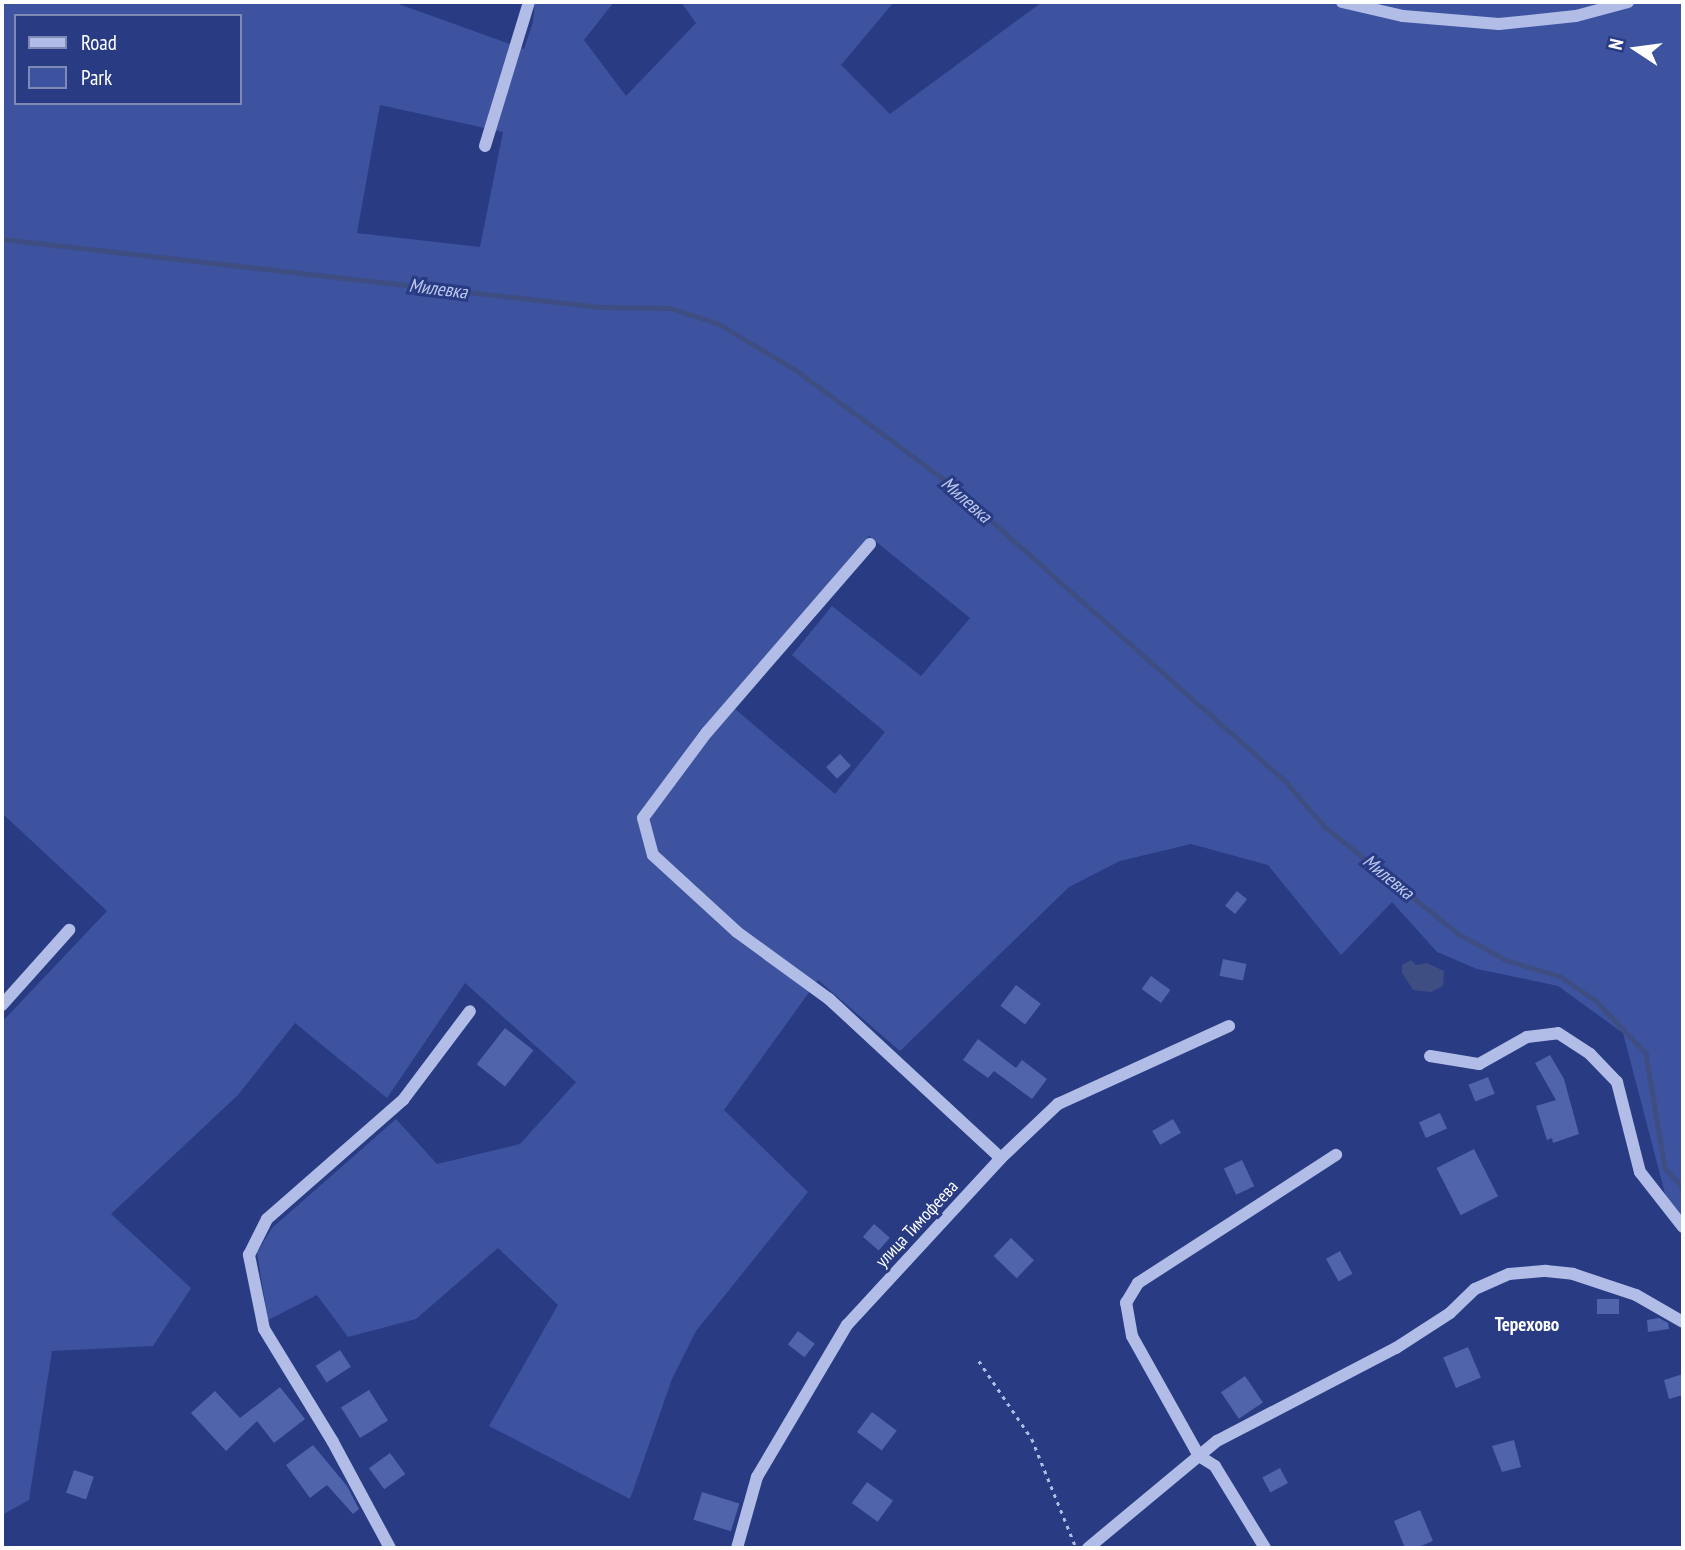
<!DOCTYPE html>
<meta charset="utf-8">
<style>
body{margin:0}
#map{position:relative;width:1685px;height:1550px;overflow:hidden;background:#283b83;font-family:"PT Sans Narrow",sans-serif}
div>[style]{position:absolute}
.green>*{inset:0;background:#3d539f}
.water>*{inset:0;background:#3f4e82}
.stream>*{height:4.5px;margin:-2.25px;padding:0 2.25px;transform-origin:2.25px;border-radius:2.25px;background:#3f4e82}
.building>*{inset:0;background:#5064ab;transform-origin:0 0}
.path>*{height:2.5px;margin-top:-1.25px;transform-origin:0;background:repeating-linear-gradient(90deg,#b1bde7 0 3.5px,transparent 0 8.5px)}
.minor>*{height:12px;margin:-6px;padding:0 6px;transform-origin:6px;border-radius:6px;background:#b1bde7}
span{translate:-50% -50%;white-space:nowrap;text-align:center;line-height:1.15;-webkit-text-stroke:6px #283b83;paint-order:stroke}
.street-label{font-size:18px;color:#fff}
.water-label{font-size:19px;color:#bdc8ee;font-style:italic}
.neighbourhood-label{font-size:19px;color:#fff;font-weight:700}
.frame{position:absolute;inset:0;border:4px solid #fff;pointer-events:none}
.legend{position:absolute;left:14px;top:14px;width:228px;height:91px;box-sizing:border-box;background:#283b83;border:2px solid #7e89b5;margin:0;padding:9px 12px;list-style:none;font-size:21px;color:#fff}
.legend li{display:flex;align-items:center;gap:14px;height:35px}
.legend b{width:35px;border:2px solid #7e89b5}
.north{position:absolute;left:1601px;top:14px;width:70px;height:70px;-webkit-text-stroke:5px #283b83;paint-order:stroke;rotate:283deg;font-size:19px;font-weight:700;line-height:28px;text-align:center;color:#fff}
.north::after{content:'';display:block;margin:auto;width:24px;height:32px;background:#fff;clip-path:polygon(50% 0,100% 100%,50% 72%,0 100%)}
</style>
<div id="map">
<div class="green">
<i style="clip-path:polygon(evenodd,2px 2px,393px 2px,524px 49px,533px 22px,535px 2px,614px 2px,584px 40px,626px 96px,696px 23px,681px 2px,894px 2px,841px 65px,890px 114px,1042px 2px,1683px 2px,1683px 1220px,1668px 1205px,1623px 1033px,1558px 986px,1477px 969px,1437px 952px,1392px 902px,1341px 955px,1268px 865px,1191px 844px,1120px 861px,1069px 887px,900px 1051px,818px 980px,724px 1110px,808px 1192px,696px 1331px,672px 1379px,630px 1499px,489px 1426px,558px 1305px,498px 1248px,416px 1319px,348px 1337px,317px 1295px,268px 1320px,257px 1253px,272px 1228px,396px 1119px,437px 1164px,520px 1144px,576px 1082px,465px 983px,387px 1098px,295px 1023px,238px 1095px,111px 1214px,191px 1288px,153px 1346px,52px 1351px,29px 1500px,2px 1515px,2px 1022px,107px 911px,4px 815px,2px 817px,2px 2px,16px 16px,240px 16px,240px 103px,16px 103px,16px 16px,2px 2px,380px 105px,503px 132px,480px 247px,357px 233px,380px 105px,2px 2px,869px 536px,970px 618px,921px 676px,832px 606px,792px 655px,885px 732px,835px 794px,728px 703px,869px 536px)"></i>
</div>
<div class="water">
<i style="clip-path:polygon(1411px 960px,1416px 965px,1427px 963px,1444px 971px,1443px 986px,1431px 992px,1413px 990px,1402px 973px,1402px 965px)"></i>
</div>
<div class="stream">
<i style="left:2px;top:239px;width:602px;rotate:6.49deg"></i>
<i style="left:600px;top:307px;width:70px;rotate:0.8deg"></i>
<i style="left:670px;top:308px;width:49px;rotate:17.7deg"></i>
<i style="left:717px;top:323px;width:92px;rotate:30.7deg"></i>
<i style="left:796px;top:370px;width:184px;rotate:36.4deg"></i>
<i style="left:944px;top:479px;width:457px;rotate:41.5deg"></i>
<i style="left:1286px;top:782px;width:58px;rotate:49.2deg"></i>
<i style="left:1324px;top:826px;width:173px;rotate:38.7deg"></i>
<i style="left:1459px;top:934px;width:54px;rotate:29deg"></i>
<i style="left:1506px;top:960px;width:56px;rotate:16.5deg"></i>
<i style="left:1560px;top:976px;width:42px;rotate:34.4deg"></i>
<i style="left:1595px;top:1000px;width:74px;rotate:46.1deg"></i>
<i style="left:1646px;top:1053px;width:117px;rotate:80.6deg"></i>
<i style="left:1665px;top:1168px;width:27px;rotate:48deg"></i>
</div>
<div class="building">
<i style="left:840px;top:754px;width:16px;height:19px;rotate:47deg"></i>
<i style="left:1237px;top:891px;width:13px;height:19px;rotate:39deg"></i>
<i style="left:1223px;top:959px;width:24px;height:17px;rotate:12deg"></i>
<i style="left:1151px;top:976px;width:24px;height:16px;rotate:36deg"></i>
<i style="left:1016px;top:985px;width:31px;height:26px;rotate:37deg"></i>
<i style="left:505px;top:1028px;width:36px;height:46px;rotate:38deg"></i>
<i style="clip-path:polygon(978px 1039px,1016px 1068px,1022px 1060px,1047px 1079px,1032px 1099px,994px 1071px,988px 1078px,963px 1060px)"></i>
<i style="clip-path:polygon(1550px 1055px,1564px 1079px,1579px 1134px,1553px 1143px,1552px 1138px,1547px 1140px,1536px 1106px,1556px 1100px,1535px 1063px)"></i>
<i style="left:1488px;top:1077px;width:18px;height:21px;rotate:68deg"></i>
<i style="left:1440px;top:1113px;width:17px;height:23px;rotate:66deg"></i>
<i style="left:1173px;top:1119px;width:16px;height:24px;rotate:60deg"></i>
<i style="left:1474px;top:1149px;width:53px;height:42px;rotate:63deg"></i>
<i style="left:1242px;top:1160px;width:29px;height:20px;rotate:65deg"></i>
<i style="left:874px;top:1224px;width:21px;height:17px;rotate:41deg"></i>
<i style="left:1011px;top:1238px;width:32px;height:25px;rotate:44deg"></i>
<i style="left:1340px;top:1251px;width:26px;height:16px;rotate:61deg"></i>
<i style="left:1597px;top:1299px;width:22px;height:15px"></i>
<i style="clip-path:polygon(1659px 1318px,1668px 1323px,1669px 1329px,1648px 1332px,1647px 1320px)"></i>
<i style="left:798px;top:1331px;width:21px;height:17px;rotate:37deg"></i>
<i style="left:1468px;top:1347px;width:33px;height:27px;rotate:67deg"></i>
<i style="left:340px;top:1350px;width:20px;height:29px;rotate:57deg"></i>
<i style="clip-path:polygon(1683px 1374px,1683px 1395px,1669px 1399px,1664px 1380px)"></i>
<i style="left:1245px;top:1376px;width:32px;height:29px;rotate:56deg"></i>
<i style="clip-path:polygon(280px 1387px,305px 1419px,274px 1443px,257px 1421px,226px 1451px,191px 1413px,215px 1391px,240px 1418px)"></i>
<i style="left:369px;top:1390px;width:36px;height:33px;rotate:58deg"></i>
<i style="left:872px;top:1412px;width:31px;height:25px;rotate:37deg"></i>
<i style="clip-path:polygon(1514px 1440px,1521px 1467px,1502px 1472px,1492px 1446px)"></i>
<i style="clip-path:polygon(313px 1445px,347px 1486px,359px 1509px,353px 1514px,327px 1485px,310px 1498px,286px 1465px)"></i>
<i style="left:390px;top:1453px;width:26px;height:26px;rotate:54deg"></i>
<i style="left:1280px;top:1468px;width:17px;height:20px;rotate:62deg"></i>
<i style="left:74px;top:1470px;width:21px;height:24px;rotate:19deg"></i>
<i style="left:867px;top:1482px;width:32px;height:26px;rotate:36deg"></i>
<i style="left:702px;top:1492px;width:39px;height:29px;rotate:17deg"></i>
<i style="clip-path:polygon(1420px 1510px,1433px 1541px,1416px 1548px,1405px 1548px,1394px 1521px)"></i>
</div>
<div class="path">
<i style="left:979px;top:1361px;width:94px;rotate:55.8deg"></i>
<i style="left:1032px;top:1439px;width:114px;rotate:67.9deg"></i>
</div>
<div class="minor">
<i style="left:1342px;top:2px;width:63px;rotate:12.9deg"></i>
<i style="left:1403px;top:16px;width:96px;rotate:4.8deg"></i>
<i style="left:1499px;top:24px;width:77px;rotate:-5.9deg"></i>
<i style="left:1576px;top:16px;width:54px;rotate:-15.1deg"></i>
<i style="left:485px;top:146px;width:151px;rotate:-73deg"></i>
<i style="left:870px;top:544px;width:249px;rotate:130.9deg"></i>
<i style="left:707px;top:732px;width:107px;rotate:126.7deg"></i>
<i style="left:643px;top:818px;width:38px;rotate:75deg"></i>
<i style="left:653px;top:855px;width:114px;rotate:42.5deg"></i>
<i style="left:737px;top:932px;width:114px;rotate:36.1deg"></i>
<i style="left:829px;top:999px;width:234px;rotate:42.8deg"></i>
<i style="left:2px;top:1005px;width:101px;rotate:-48.2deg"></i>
<i style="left:1430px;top:1056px;width:50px;rotate:9.3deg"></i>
<i style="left:1479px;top:1064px;width:55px;rotate:-29.4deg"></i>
<i style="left:1527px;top:1037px;width:31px;rotate:-7deg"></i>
<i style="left:1558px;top:1033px;width:38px;rotate:33deg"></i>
<i style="left:1590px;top:1054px;width:39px;rotate:46deg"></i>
<i style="left:1617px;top:1082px;width:93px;rotate:75.7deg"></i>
<i style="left:1640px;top:1172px;width:70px;rotate:52deg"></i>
<i style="left:390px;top:1548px;width:120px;rotate:-118.3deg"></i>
<i style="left:333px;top:1442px;width:132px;rotate:-121.4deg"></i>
<i style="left:264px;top:1329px;width:76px;rotate:-101.5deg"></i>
<i style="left:249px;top:1255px;width:40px;rotate:-63.4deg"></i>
<i style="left:267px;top:1219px;width:181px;rotate:-41.2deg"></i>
<i style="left:403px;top:1100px;width:111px;rotate:-53deg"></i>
<i style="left:737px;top:1548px;width:74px;rotate:-74.3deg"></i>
<i style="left:757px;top:1477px;width:177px;rotate:-59.4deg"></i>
<i style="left:847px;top:1325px;width:227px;rotate:-47.3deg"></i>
<i style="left:1001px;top:1158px;width:79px;rotate:-43.5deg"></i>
<i style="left:1058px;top:1104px;width:188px;rotate:-24.5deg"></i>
<i style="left:1088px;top:1548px;width:168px;rotate:-39.7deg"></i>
<i style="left:1217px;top:1441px;width:202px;rotate:-27.5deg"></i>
<i style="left:1396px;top:1348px;width:64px;rotate:-32.9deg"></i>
<i style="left:1450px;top:1313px;width:35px;rotate:-44deg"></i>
<i style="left:1475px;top:1289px;width:37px;rotate:-24deg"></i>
<i style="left:1509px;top:1274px;width:37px;rotate:-5deg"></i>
<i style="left:1546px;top:1271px;width:27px;rotate:6deg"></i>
<i style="left:1573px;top:1274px;width:66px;rotate:18.4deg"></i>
<i style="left:1636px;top:1295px;width:54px;rotate:29.9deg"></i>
<i style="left:1265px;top:1548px;width:96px;rotate:-121.4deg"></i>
<i style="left:1215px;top:1466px;width:19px;rotate:-148deg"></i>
<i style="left:1199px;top:1456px;width:137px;rotate:-119.2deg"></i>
<i style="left:1132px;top:1336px;width:34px;rotate:-100deg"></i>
<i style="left:1126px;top:1303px;width:23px;rotate:-59deg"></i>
<i style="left:1138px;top:1283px;width:236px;rotate:-32.9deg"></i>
</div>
<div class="street-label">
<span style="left:917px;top:1224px;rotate:-47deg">улица Тимофеева</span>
</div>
<div class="water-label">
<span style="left:438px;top:289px;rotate:7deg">Милевка</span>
<span style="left:966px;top:500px;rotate:41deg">Милевка</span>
<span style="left:1388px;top:877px;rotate:39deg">Милевка</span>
</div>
<div class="neighbourhood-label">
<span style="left:1527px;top:1325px">Терехово</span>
</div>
<div class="frame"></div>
<ul class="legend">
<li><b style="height:9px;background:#b1bde7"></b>Road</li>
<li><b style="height:19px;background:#3d539f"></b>Park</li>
</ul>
<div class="north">N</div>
</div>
